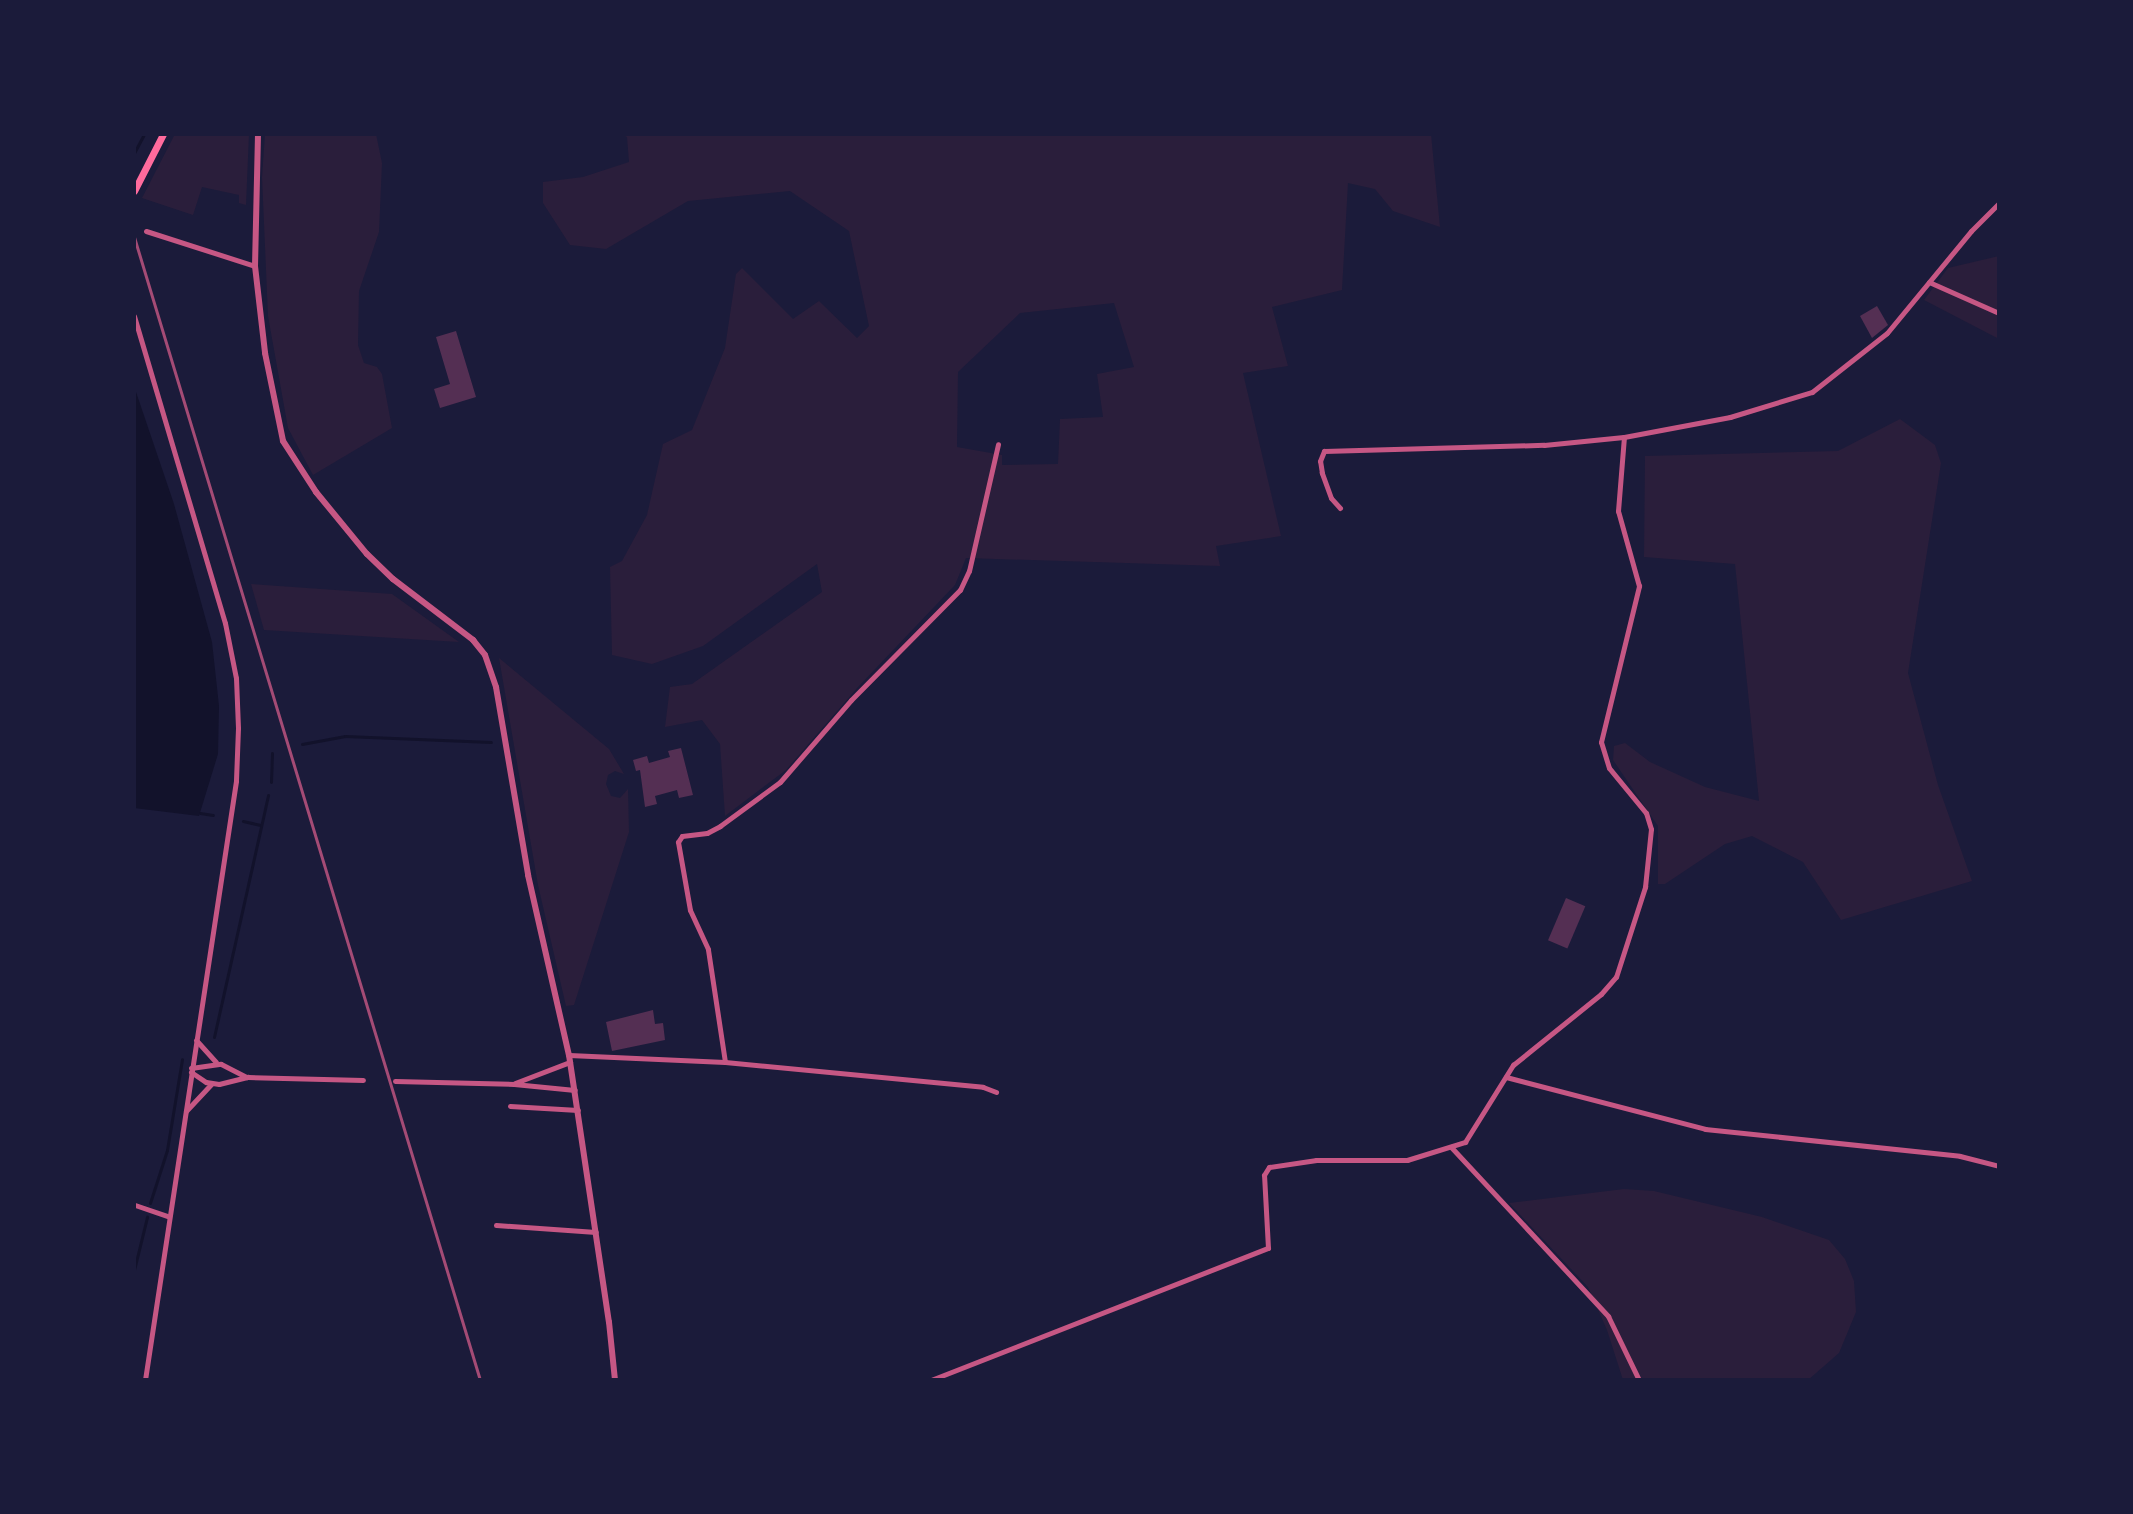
<!DOCTYPE html>
<style>
body{margin:0}
#map{position:relative;width:2133px;height:1514px;overflow:hidden;background:#1b1b3a;font-family:"Archivo Narrow",sans-serif}
div>[style]{position:absolute}
.green>*{inset:0;background:#2a1e3b}
.water>*{inset:0;background:#12122b}
.stream>*{height:3px;margin:-1.5px;padding:0 1.5px;transform-origin:1.5px;border-radius:1.5px;background:#12122b}
.building>*{inset:0;background:#542f53;transform-origin:0 0}
.minor>*{height:5px;margin:-2.5px;padding:0 2.5px;transform-origin:2.5px;border-radius:2.5px;background:#c65784}
.tertiary>*{height:6px;margin:-3px;padding:0 3px;transform-origin:3px;border-radius:3px;background:#c65784}
.primary>*{height:7px;margin:-3.5px;padding:0 3.5px;transform-origin:3.5px;border-radius:3.5px;background:#ff6b9d}
.rail>*{height:3px;margin:-1.5px;padding:0 1.5px;transform-origin:1.5px;border-radius:1.5px;background:#a44b75}
span{translate:-50% -50%;white-space:nowrap;text-align:center;line-height:1.15;-webkit-text-stroke:8px #1b1b3a;paint-order:stroke}
.frame{position:absolute;inset:0;border:136px solid #1b1b3a;pointer-events:none}
</style>
<div id="map">
<div class="green">
<i style="clip-path:polygon(175px 134px,249px 134px,246px 205px,239px 203px,239px 195px,202px 187px,193px 215px,142px 198px)"></i>
<i style="clip-path:polygon(265px 134px,376px 134px,382px 163px,379px 232px,359px 291px,358px 345px,364px 363px,377px 367px,382px 374px,392px 428px,313px 475px,288px 428px,268px 316px,262px 177px)"></i>
<i style="clip-path:polygon(evenodd,621px 134px,1431px 134px,1440px 227px,1393px 211px,1375px 189px,1348px 183px,1342px 290px,1272px 307px,1288px 366px,1243px 373px,1281px 536px,1216px 546px,1220px 566px,966px 558px,955px 585px,858px 687px,786px 770px,725px 816px,720px 744px,702px 720px,665px 727px,670px 687px,692px 684px,822px 592px,817px 564px,703px 646px,652px 664px,612px 655px,610px 567px,622px 561px,647px 515px,663px 444px,692px 430px,725px 348px,736px 274px,742px 268px,793px 319px,819px 301px,857px 338px,869px 326px,849px 231px,790px 191px,688px 201px,606px 249px,570px 245px,543px 203px,543px 182px,583px 177px,629px 162px,627px 137px,621px 134px,1114px 303px,1134px 367px,1097px 374px,1103px 417px,1060px 419px,1058px 464px,1002px 465px,1002px 455px,957px 447px,958px 372px,1020px 313px,1114px 303px)"></i>
<i style="clip-path:polygon(1999px 256px,1999px 339px,1924px 300px,1948px 268px)"></i>
<i style="clip-path:polygon(1900px 419px,1935px 445px,1941px 463px,1908px 673px,1938px 785px,1972px 881px,1841px 920px,1803px 862px,1752px 836px,1725px 844px,1665px 884px,1658px 884px,1658px 826px,1613px 760px,1614px 746px,1625px 743px,1650px 762px,1705px 787px,1759px 801px,1735px 564px,1644px 557px,1645px 456px,1838px 451px)"></i>
<i style="clip-path:polygon(251px 584px,392px 594px,459px 642px,264px 630px)"></i>
<i style="clip-path:polygon(499px 658px,609px 749px,624px 774px,615px 771px,608px 775px,606px 784px,611px 796px,620px 798px,628px 789px,629px 832px,574px 1005px,566px 1006px,538px 885px)"></i>
<i style="clip-path:polygon(1624px 1189px,1654px 1191px,1762px 1217px,1829px 1240px,1845px 1259px,1854px 1281px,1856px 1312px,1839px 1353px,1808px 1380px,1623px 1380px,1607px 1330px,1588px 1287px,1509px 1203px)"></i>
</div>
<div class="water">
<i style="clip-path:polygon(135px 389px,174px 504px,212px 642px,219px 706px,218px 754px,199px 816px,134px 808px)"></i>
</div>
<div class="stream">
<i style="left:134px;top:153px;width:21px;rotate:-62deg"></i>
<i style="left:302px;top:744px;width:44px;rotate:-10.5deg"></i>
<i style="left:345px;top:736px;width:146px;rotate:2.4deg"></i>
<i style="left:271px;top:782px;width:29px;rotate:-88deg"></i>
<i style="left:200px;top:813px;width:13px;rotate:9deg"></i>
<i style="left:243px;top:821px;width:17px;rotate:13deg"></i>
<i style="left:214px;top:1037px;width:248px;rotate:-77.4deg"></i>
<i style="left:150px;top:1203px;width:56px;rotate:-72.2deg"></i>
<i style="left:167px;top:1150px;width:92px;rotate:-80.6deg"></i>
<i style="left:134px;top:1270px;width:55px;rotate:-76.2deg"></i>
</div>
<div class="building">
<i style="clip-path:polygon(1877px 306px,1888px 325px,1872px 338px,1860px 316px)"></i>
<i style="clip-path:polygon(456px 331px,476px 397px,440px 408px,434px 389px,450px 384px,436px 337px)"></i>
<i style="clip-path:polygon(681px 748px,693px 795px,679px 798px,677px 790px,655px 796px,657px 804px,645px 807px,640px 770px,636px 771px,633px 760px,647px 756px,649px 763px,670px 757px,668px 751px)"></i>
<i style="left:1566px;top:898px;width:21px;height:46px;rotate:23deg"></i>
<i style="clip-path:polygon(653px 1010px,655px 1024px,663px 1023px,665px 1040px,612px 1051px,606px 1022px)"></i>
</div>
<div class="minor">
<i style="left:146px;top:231px;width:114px;rotate:17.8deg"></i>
<i style="left:1929px;top:282px;width:77px;rotate:23.9deg"></i>
<i style="left:134px;top:316px;width:320px;rotate:73.5deg"></i>
<i style="left:225px;top:623px;width:56px;rotate:78.7deg"></i>
<i style="left:236px;top:678px;width:50px;rotate:87.7deg"></i>
<i style="left:238px;top:728px;width:53px;rotate:92.2deg"></i>
<i style="left:236px;top:781px;width:606px;rotate:98.64deg"></i>
<i style="left:1340px;top:508px;width:13px;rotate:-132deg"></i>
<i style="left:1331px;top:498px;width:27px;rotate:-110deg"></i>
<i style="left:1322px;top:473px;width:12px;rotate:-99deg"></i>
<i style="left:1320px;top:461px;width:11px;rotate:-68deg"></i>
<i style="left:1324px;top:451px;width:220px;rotate:-1.6deg"></i>
<i style="left:1544px;top:445px;width:80px;rotate:-5.7deg"></i>
<i style="left:1624px;top:437px;width:108px;rotate:-10.7deg"></i>
<i style="left:1730px;top:417px;width:86px;rotate:-17deg"></i>
<i style="left:1812px;top:392px;width:95px;rotate:-38.2deg"></i>
<i style="left:1887px;top:333px;width:132px;rotate:-50.5deg"></i>
<i style="left:1971px;top:231px;width:40px;rotate:-45deg"></i>
<i style="left:196px;top:1040px;width:30px;rotate:48deg"></i>
<i style="left:569px;top:1055px;width:156px;rotate:2.6deg"></i>
<i style="left:725px;top:1062px;width:259px;rotate:5.5deg"></i>
<i style="left:983px;top:1087px;width:14px;rotate:21deg"></i>
<i style="left:725px;top:1062px;width:114px;rotate:-98.6deg"></i>
<i style="left:708px;top:949px;width:43px;rotate:-114.8deg"></i>
<i style="left:690px;top:910px;width:69px;rotate:-100deg"></i>
<i style="left:678px;top:842px;width:7px;rotate:-56deg"></i>
<i style="left:682px;top:836px;width:25px;rotate:-7deg"></i>
<i style="left:707px;top:833px;width:15px;rotate:-28deg"></i>
<i style="left:720px;top:826px;width:74px;rotate:-36.3deg"></i>
<i style="left:780px;top:782px;width:108px;rotate:-49.1deg"></i>
<i style="left:851px;top:700px;width:155px;rotate:-45.3deg"></i>
<i style="left:960px;top:590px;width:21px;rotate:-65deg"></i>
<i style="left:969px;top:571px;width:130px;rotate:-77.1deg"></i>
<i style="left:191px;top:1068px;width:30px;rotate:-8deg"></i>
<i style="left:221px;top:1064px;width:29px;rotate:27deg"></i>
<i style="left:191px;top:1072px;width:18px;rotate:34deg"></i>
<i style="left:206px;top:1082px;width:13px;rotate:9deg"></i>
<i style="left:219px;top:1084px;width:30px;rotate:-14deg"></i>
<i style="left:248px;top:1077px;width:115px;rotate:1.5deg"></i>
<i style="left:1506px;top:1077px;width:206px;rotate:14.6deg"></i>
<i style="left:1705px;top:1129px;width:256px;rotate:6deg"></i>
<i style="left:1960px;top:1156px;width:40px;rotate:14.4deg"></i>
<i style="left:395px;top:1081px;width:119px;rotate:1.4deg"></i>
<i style="left:514px;top:1084px;width:61px;rotate:5.6deg"></i>
<i style="left:515px;top:1083px;width:59px;rotate:-20.9deg"></i>
<i style="left:510px;top:1106px;width:68px;rotate:3.4deg"></i>
<i style="left:186px;top:1111px;width:37px;rotate:-47deg"></i>
<i style="left:1451px;top:1147px;width:231px;rotate:47.1deg"></i>
<i style="left:1608px;top:1316px;width:71px;rotate:64.2deg"></i>
<i style="left:135px;top:1205px;width:36px;rotate:19deg"></i>
<i style="left:496px;top:1225px;width:100px;rotate:4deg"></i>
<i style="left:931px;top:1380px;width:362px;rotate:-21.4deg"></i>
<i style="left:1268px;top:1248px;width:73px;rotate:-93.1deg"></i>
<i style="left:1264px;top:1175px;width:9px;rotate:-58deg"></i>
<i style="left:1269px;top:1167px;width:48px;rotate:-8.5deg"></i>
<i style="left:1316px;top:1160px;width:91px"></i>
<i style="left:1407px;top:1160px;width:61px;rotate:-17.2deg"></i>
<i style="left:1465px;top:1142px;width:91px;rotate:-58.1deg"></i>
<i style="left:1513px;top:1065px;width:113px;rotate:-38.9deg"></i>
<i style="left:1601px;top:994px;width:23px;rotate:-49deg"></i>
<i style="left:1616px;top:977px;width:95px;rotate:-72.1deg"></i>
<i style="left:1645px;top:887px;width:58px;rotate:-84.1deg"></i>
<i style="left:1651px;top:829px;width:17px;rotate:-107deg"></i>
<i style="left:1646px;top:813px;width:58px;rotate:-129.4deg"></i>
<i style="left:1609px;top:768px;width:27px;rotate:-107deg"></i>
<i style="left:1601px;top:742px;width:161px;rotate:-76.3deg"></i>
<i style="left:1639px;top:586px;width:78px;rotate:-105.6deg"></i>
<i style="left:1618px;top:511px;width:74px;rotate:-85.4deg"></i>
</div>
<div class="tertiary">
<i style="left:258px;top:134px;width:132px;rotate:91.3deg"></i>
<i style="left:255px;top:266px;width:88px;rotate:83.4deg"></i>
<i style="left:265px;top:353px;width:90px;rotate:78.4deg"></i>
<i style="left:283px;top:441px;width:61px;rotate:57.1deg"></i>
<i style="left:316px;top:492px;width:80px;rotate:50.6deg"></i>
<i style="left:367px;top:554px;width:36px;rotate:44deg"></i>
<i style="left:393px;top:579px;width:101px;rotate:37.3deg"></i>
<i style="left:473px;top:640px;width:19px;rotate:51deg"></i>
<i style="left:485px;top:655px;width:34px;rotate:71deg"></i>
<i style="left:496px;top:687px;width:191px;rotate:80.3deg"></i>
<i style="left:528px;top:875px;width:185px;rotate:77.2deg"></i>
<i style="left:569px;top:1055px;width:270px;rotate:81.5deg"></i>
<i style="left:609px;top:1322px;width:58px;rotate:84.1deg"></i>
</div>
<div class="primary">
<i style="left:134px;top:191px;width:64px;rotate:-63deg"></i>
</div>
<div class="rail">
<i style="left:134px;top:237px;width:1194px;rotate:73.16deg"></i>
</div>
<div class="frame"></div>
</div>
